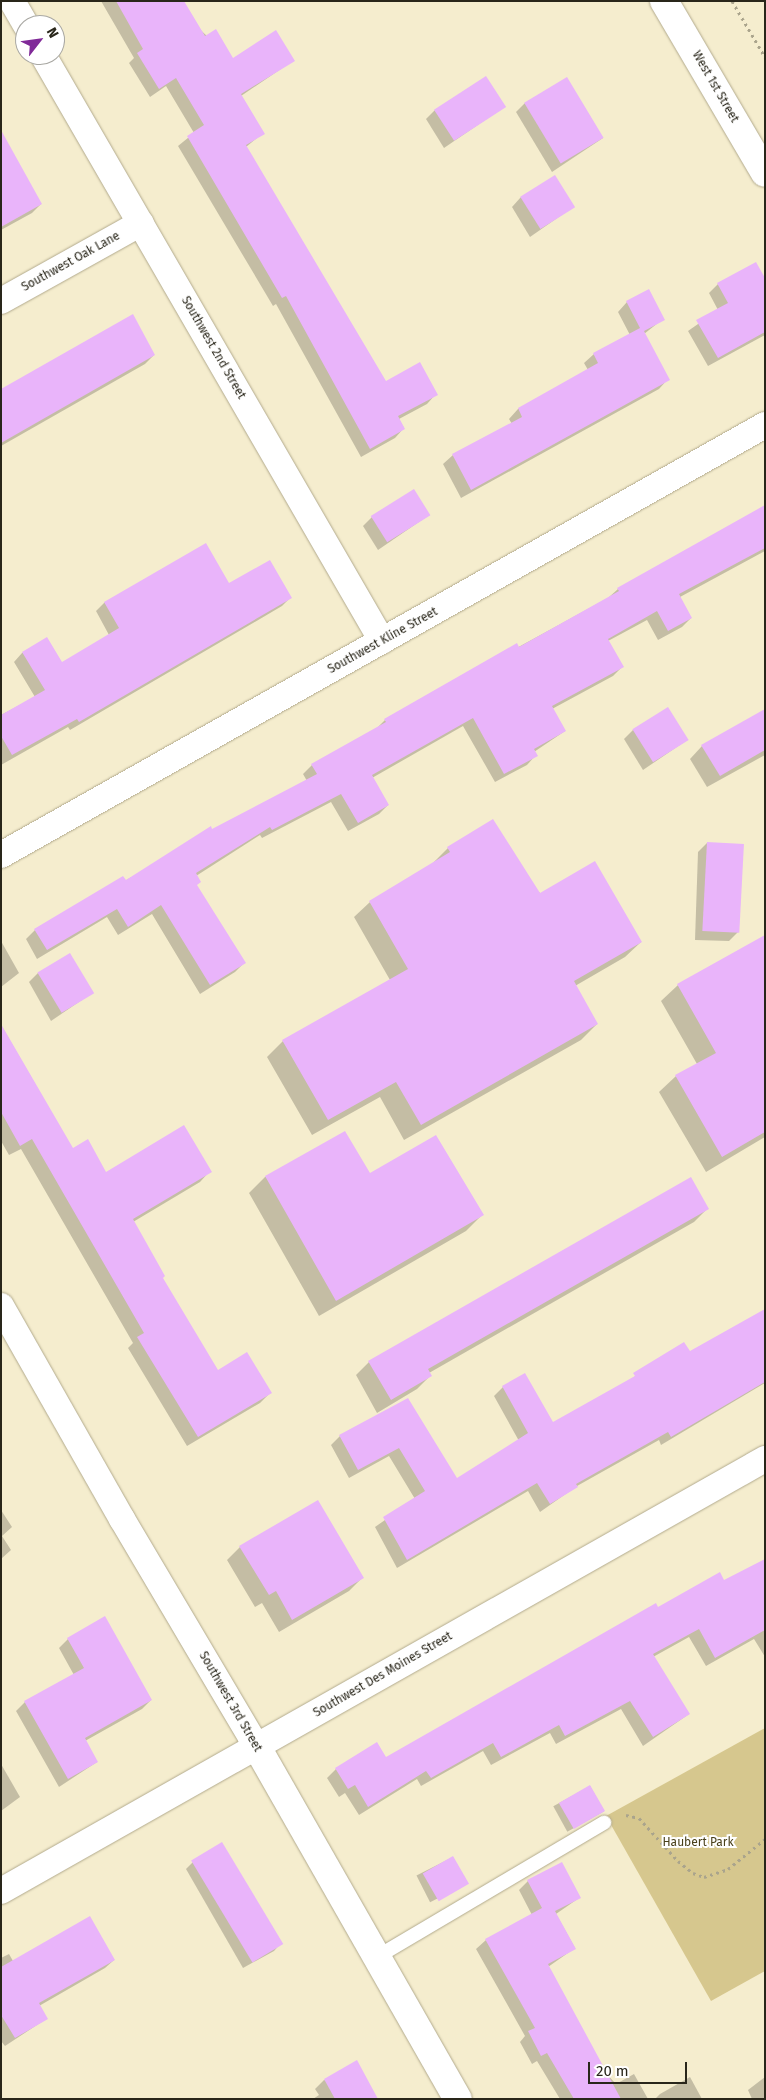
<!DOCTYPE html>
<style>
body{margin:0}
#map{position:relative;width:766px;height:2100px;overflow:hidden;background:#f5edce;font-family:"Fira Sans",sans-serif}
div>[style]{position:absolute}
.green>*{inset:0;background:#d6c78e}
.shadow>*{inset:0;background:#0003;transform-origin:0 0}
.building>*{inset:0;background:#e9b4fa;transform-origin:0 0}
.path>*{height:3px;margin-top:-1.5px;transform-origin:0;background:repeating-linear-gradient(90deg,#aaa48c 0 2.5px,transparent 0 6.5px)}
.roads{filter:drop-shadow(0 0 1px #b2aa8d) drop-shadow(0 0 1px #b2aa8d)}
.service>*{height:14px;margin:-7px;padding:0 7px;transform-origin:7px;border-radius:7px;background:#fff}
.minor>*{height:26px;margin:-13px;padding:0 13px;transform-origin:13px;border-radius:13px;background:#fff}
.tertiary>*{height:28px;margin:-14px;padding:0 14px;transform-origin:14px;border-radius:14px;background:#fff}
.secondary>*{height:28px;margin:-14px;padding:0 14px;transform-origin:14px;border-radius:14px;background:#fff}
span{translate:-50% -50%;white-space:nowrap;text-align:center;line-height:1.15;-webkit-text-stroke:4px #fff;paint-order:stroke}
.street-label{font-size:12px;color:#29261a}
.park-label{font-size:12px;color:#49401a}
.frame{position:absolute;inset:0;border:2px solid #29261a;pointer-events:none}
.north{position:absolute;left:15px;top:15px;width:50px;height:50px;box-sizing:border-box;background:#fff;border:1px solid #a9a8a3;border-radius:50%;rotate:60deg;font-size:14px;font-weight:700;line-height:20px;text-align:center;color:#29261a}
.north::after{content:'';display:block;margin:auto;width:18px;height:22px;background:#802a98;clip-path:polygon(50% 0,100% 100%,50% 72%,0 100%)}
.scale{position:absolute;left:588px;top:2062px;width:99px;height:22px;box-sizing:border-box;border:2px solid #29261a;border-top:0;padding-left:6px;font-size:15px;line-height:18px;white-space:nowrap;color:#29261a;-webkit-text-stroke:4px #fff;paint-order:stroke}
</style>
<div id="map">
<div class="green">
<i style="clip-path:polygon(765px 1728px,765px 1971px,711px 2001px,606px 1816px)"></i>
</div>
<div class="shadow">
<i style="clip-path:polygon(101px 1px,169px 1px,233px 60px,294px 60px,241px 96px,263px 133px,246px 147px,385px 383px,436px 394px,427px 404px,399px 419px,404px 428px,395px 438px,361px 457px,276px 304px,273px 306px,178px 146px,194px 133px,166px 86px,150px 97px,129px 63px,134px 58px)"></i>
<i style="clip-path:polygon(525px 103px,603px 138px,552px 172px,516px 112px)"></i>
<i style="clip-path:polygon(504px 107px,444px 148px,426px 119px,435px 110px)"></i>
<i style="clip-path:polygon(1px 137px,41px 204px,32px 213px,1px 230px)"></i>
<i style="clip-path:polygon(521px 197px,573px 207px,530px 237px,512px 207px)"></i>
<i style="clip-path:polygon(765px 280px,765px 335px,708px 366px,688px 331px,718px 310px,709px 293px,718px 284px)"></i>
<i style="clip-path:polygon(627px 302px,663px 319px,644px 334px,668px 379px,659px 389px,461px 498px,443px 464px,453px 455px,512px 424px,509px 419px,518px 409px,588px 370px,584px 363px,594px 354px,630px 335px,618px 312px)"></i>
<i style="clip-path:polygon(154px 355px,145px 364px,1px 446px,1px 390px)"></i>
<i style="clip-path:polygon(765px 506px,765px 551px,680px 597px,691px 618px,682px 627px,658px 640px,647px 620px,608px 641px,622px 667px,613px 676px,552px 709px,565px 731px,534px 752px,536px 755px,527px 765px,495px 782px,463px 726px,372px 778px,388px 805px,379px 814px,348px 831px,331px 802px,262px 838px,260px 835px,196px 876px,196px 886px,244px 963px,235px 972px,200px 994px,152px 914px,118px 935px,107px 917px,37px 959px,26px 939px,35px 930px,307px 781px,303px 774px,312px 765px,377px 728px,385px 720px,608px 598px,618px 589px)"></i>
<i style="clip-path:polygon(429px 515px,378px 550px,363px 526px,372px 517px)"></i>
<i style="clip-path:polygon(228px 585px,290px 598px,282px 606px,70px 730px,68px 727px,1px 765px,1px 715px,35px 697px,14px 662px,22px 653px,47px 639px,62px 664px,109px 635px,96px 611px,105px 602px)"></i>
<i style="clip-path:polygon(765px 710px,765px 755px,707px 787px,690px 759px,702px 746px)"></i>
<i style="clip-path:polygon(633px 730px,687px 740px,643px 770px,624px 739px)"></i>
<i style="clip-path:polygon(707px 843px,738px 932px,729px 941px,695px 940px,698px 852px)"></i>
<i style="clip-path:polygon(448px 848px,641px 942px,625px 957px,575px 986px,597px 1024px,581px 1040px,404px 1140px,380px 1097px,312px 1135px,267px 1057px,283px 1041px,390px 980px,354px 917px,370px 902px,432px 864px)"></i>
<i style="clip-path:polygon(1px 941px,19px 973px,1px 987px)"></i>
<i style="clip-path:polygon(765px 951px,765px 1137px,706px 1172px,659px 1092px,676px 1076px,697px 1064px,661px 1001px,678px 985px)"></i>
<i style="clip-path:polygon(38px 973px,92px 993px,51px 1021px,29px 982px)"></i>
<i style="clip-path:polygon(1px 1025px,73px 1150px,106px 1173px,210px 1171px,200px 1182px,133px 1222px,161px 1278px,217px 1371px,270px 1393px,260px 1403px,187px 1446px,128px 1348px,133px 1343px,21px 1149px,9px 1155px,1px 1141px)"></i>
<i style="clip-path:polygon(345px 1133px,369px 1174px,482px 1215px,466px 1231px,319px 1316px,249px 1193px,265px 1177px)"></i>
<i style="clip-path:polygon(708px 1208px,694px 1222px,429px 1373px,430px 1376px,417px 1389px,377px 1413px,356px 1375px,369px 1362px)"></i>
<i style="clip-path:polygon(684px 1344px,689px 1353px,765px 1368px,765px 1383px,661px 1445px,659px 1440px,577px 1486px,540px 1512px,528px 1491px,397px 1568px,375px 1527px,415px 1499px,389px 1456px,349px 1478px,331px 1445px,340px 1436px,408px 1400px,457px 1480px,519px 1441px,494px 1396px,503px 1387px,552px 1424px,625px 1383px)"></i>
<i style="clip-path:polygon(1px 1510px,12px 1527px,2px 1536px,11px 1550px,1px 1559px)"></i>
<i style="clip-path:polygon(240px 1547px,363px 1577px,349px 1591px,279px 1632px,262px 1603px,255px 1607px,227px 1560px)"></i>
<i style="clip-path:polygon(765px 1560px,765px 1657px,754px 1639px,706px 1666px,689px 1637px,653px 1657px,689px 1714px,643px 1746px,621px 1709px,556px 1744px,550px 1733px,491px 1765px,483px 1751px,421px 1786px,417px 1779px,359px 1815px,345px 1793px,339px 1797px,327px 1778px,336px 1769px,386px 1758px,657px 1609px,724px 1582px)"></i>
<i style="clip-path:polygon(68px 1639px,151px 1700px,142px 1709px,85px 1741px,97px 1762px,59px 1787px,16px 1711px,25px 1702px,74px 1675px,59px 1648px)"></i>
<i style="clip-path:polygon(1px 1764px,20px 1797px,1px 1811px)"></i>
<i style="left:590px;top:1786px;width:29px;height:42px;rotate:61deg"></i>
<i style="left:453px;top:1857px;width:30px;height:41px;rotate:63deg"></i>
<i style="clip-path:polygon(193px 1862px,281px 1943px,274px 1951px,243px 1968px,186px 1869px)"></i>
<i style="clip-path:polygon(528px 1881px,579px 1898px,556px 1914px,575px 1948px,548px 1967px,605px 2072px,616px 2084px,634px 2074px,648px 2099px,560px 2099px,537px 2061px,532px 2064px,520px 2042px,525px 2036px,476px 1949px,486px 1940px,532px 1915px,519px 1890px)"></i>
<i style="clip-path:polygon(9px 1954px,13px 1961px,114px 1960px,105px 1968px,39px 2006px,46px 2019px,5px 2046px,1px 2041px,1px 1958px)"></i>
<i style="clip-path:polygon(690px 2077px,702px 2099px,655px 2099px,660px 2094px)"></i>
<i style="clip-path:polygon(765px 2077px,765px 2099px,752px 2099px,748px 2090px)"></i>
<i style="clip-path:polygon(324px 2080px,377px 2099px,313px 2099px,319px 2095px,315px 2089px)"></i>
</div>
<div class="building">
<i style="clip-path:polygon(116px 1px,184px 1px,205px 36px,216px 29px,233px 58px,276px 30px,295px 61px,241px 94px,265px 134px,246px 145px,386px 381px,420px 362px,438px 395px,398px 416px,405px 429px,370px 449px,286px 296px,282px 298px,187px 136px,204px 125px,176px 78px,159px 89px,137px 53px,143px 49px)"></i>
<i style="left:486px;top:76px;width:37px;height:62px;rotate:57deg"></i>
<i style="left:567px;top:77px;width:71px;height:50px;rotate:59deg"></i>
<i style="clip-path:polygon(1px 130px,42px 204px,1px 227px)"></i>
<i style="left:555px;top:175px;width:38px;height:41px;rotate:58deg"></i>
<i style="clip-path:polygon(756px 262px,765px 278px,765px 332px,718px 358px,696px 320px,728px 303px,717px 283px)"></i>
<i style="clip-path:polygon(649px 289px,665px 320px,644px 331px,670px 380px,471px 490px,452px 454px,522px 417px,518px 408px,598px 363px,593px 353px,640px 328px,626px 301px)"></i>
<i style="clip-path:polygon(133px 314px,155px 355px,1px 443px,1px 389px)"></i>
<i style="left:414px;top:489px;width:31px;height:51px;rotate:58deg"></i>
<i style="clip-path:polygon(765px 505px,765px 548px,679px 594px,692px 618px,668px 631px,657px 611px,608px 639px,624px 667px,552px 706px,566px 731px,534px 749px,538px 756px,504px 774px,473px 718px,372px 775px,389px 805px,358px 823px,341px 794px,272px 830px,270px 827px,196px 873px,201px 882px,197px 885px,246px 963px,210px 985px,161px 905px,128px 927px,117px 909px,47px 950px,34px 929px,123px 876px,126px 880px,211px 826px,212px 829px,317px 774px,311px 764px,386px 722px,384px 719px,517px 643px,519px 647px,619px 591px,617px 588px)"></i>
<i style="clip-path:polygon(206px 543px,229px 583px,270px 560px,292px 598px,79px 722px,77px 719px,12px 755px,1px 736px,1px 715px,45px 690px,22px 652px,47px 637px,62px 662px,119px 628px,104px 602px)"></i>
<i style="left:668px;top:707px;width:39px;height:42px;rotate:58deg"></i>
<i style="clip-path:polygon(765px 709px,765px 750px,720px 776px,701px 745px)"></i>
<i style="clip-path:polygon(493px 819px,540px 893px,595px 861px,642px 942px,574px 981px,598px 1024px,421px 1125px,396px 1082px,328px 1120px,282px 1040px,408px 969px,369px 901px,450px 852px,447px 847px)"></i>
<i style="left:707px;top:842px;width:37px;height:89px;rotate:3deg"></i>
<i style="clip-path:polygon(765px 935px,765px 1132px,722px 1157px,675px 1075px,716px 1053px,677px 984px)"></i>
<i style="left:70px;top:953px;width:47px;height:38px;rotate:59deg"></i>
<i style="clip-path:polygon(1px 1024px,73px 1148px,88px 1139px,106px 1172px,184px 1125px,212px 1172px,133px 1219px,165px 1276px,163px 1278px,218px 1370px,247px 1352px,272px 1393px,198px 1437px,137px 1337px,144px 1333px,32px 1139px,20px 1146px,1px 1112px)"></i>
<i style="clip-path:polygon(345px 1131px,370px 1173px,436px 1135px,484px 1215px,336px 1301px,265px 1176px)"></i>
<i style="clip-path:polygon(691px 1177px,709px 1209px,428px 1369px,432px 1376px,391px 1400px,368px 1361px)"></i>
<i style="clip-path:polygon(765px 1309px,765px 1382px,671px 1437px,668px 1432px,576px 1484px,578px 1487px,550px 1504px,537px 1483px,407px 1560px,383px 1517px,425px 1491px,399px 1448px,358px 1470px,339px 1435px,408px 1398px,457px 1478px,528px 1433px,502px 1386px,525px 1373px,553px 1422px,635px 1376px,633px 1373px,684px 1342px,690px 1351px)"></i>
<i style="clip-path:polygon(318px 1500px,364px 1578px,292px 1620px,276px 1591px,269px 1595px,239px 1546px)"></i>
<i style="clip-path:polygon(765px 1559px,765px 1630px,715px 1658px,699px 1629px,653px 1654px,690px 1714px,653px 1737px,630px 1701px,565px 1736px,559px 1725px,501px 1757px,493px 1743px,431px 1778px,426px 1771px,368px 1807px,355px 1785px,348px 1789px,335px 1768px,377px 1742px,386px 1757px,656px 1603px,658px 1607px,720px 1572px,724px 1580px)"></i>
<i style="clip-path:polygon(105px 1616px,152px 1700px,85px 1738px,98px 1762px,68px 1779px,24px 1701px,84px 1668px,67px 1638px)"></i>
<i style="left:590px;top:1785px;width:30px;height:36px;rotate:60deg"></i>
<i style="left:222px;top:1842px;width:119px;height:36px;rotate:59deg"></i>
<i style="left:453px;top:1856px;width:32px;height:35px;rotate:60deg"></i>
<i style="clip-path:polygon(562px 1862px,581px 1898px,555px 1911px,576px 1949px,548px 1964px,621px 2099px,574px 2099px,547px 2053px,541px 2056px,528px 2031px,535px 2028px,485px 1939px,542px 1908px,527px 1880px)"></i>
<i style="clip-path:polygon(90px 1916px,115px 1960px,39px 2003px,48px 2019px,15px 2038px,1px 2015px,1px 1967px)"></i>
<i style="clip-path:polygon(357px 2060px,378px 2099px,335px 2099px,324px 2079px)"></i>
</div>
<div class="path">
<i style="left:732px;top:1px;width:65px;rotate:59.5deg"></i>
<i style="left:626px;top:1815px;width:13px;rotate:13deg"></i>
<i style="left:639px;top:1818px;width:58px;rotate:47.8deg"></i>
<i style="left:678px;top:1861px;width:19px;rotate:39deg"></i>
<i style="left:693px;top:1873px;width:12px;rotate:20deg"></i>
<i style="left:704px;top:1877px;width:25px;rotate:-18deg"></i>
<i style="left:728px;top:1869px;width:48px;rotate:-39deg"></i>
</div>
<div class="roads">
<div class="service">
<i style="left:377px;top:1957px;width:264px;rotate:-30.6deg"></i>
</div>
<div class="minor">
<i style="left:12px;top:1px;width:28px;rotate:60deg"></i>
<i style="left:43px;top:55px;width:677px;rotate:59.95deg"></i>
<i style="left:1px;top:301px;width:160px;rotate:-29.1deg"></i>
<i style="left:1px;top:855px;width:877px;rotate:-29.37deg"></i>
<i style="left:1px;top:1306px;width:245px;rotate:60.4deg"></i>
<i style="left:122px;top:1519px;width:265px;rotate:59.4deg"></i>
<i style="left:1px;top:1891px;width:878px;rotate:-29.49deg"></i>
</div>
<div class="tertiary">
<i style="left:257px;top:1747px;width:405px;rotate:60.3deg"></i>
</div>
<div class="secondary">
<i style="left:664px;top:1px;width:199px;rotate:59.6deg"></i>
</div>
</div>
<div class="street-label">
<span style="left:715px;top:87px;rotate:60deg">West 1st Street</span>
<span style="left:71px;top:262px;rotate:-29deg">Southwest Oak Lane</span>
<span style="left:213px;top:348px;rotate:60deg">Southwest 2nd Street</span>
<span style="left:383px;top:641px;rotate:-29deg">Southwest Kline Street</span>
<span style="left:383px;top:1675px;rotate:-30deg">Southwest Des Moines Street</span>
<span style="left:230px;top:1702px;rotate:60deg">Southwest 3rd Street</span>
</div>
<div class="park-label">
<span style="left:698px;top:1843px">Haubert Park</span>
</div>
<div class="frame"></div>
<div class="north">N</div>
<div class="scale">20 m</div>
</div>
